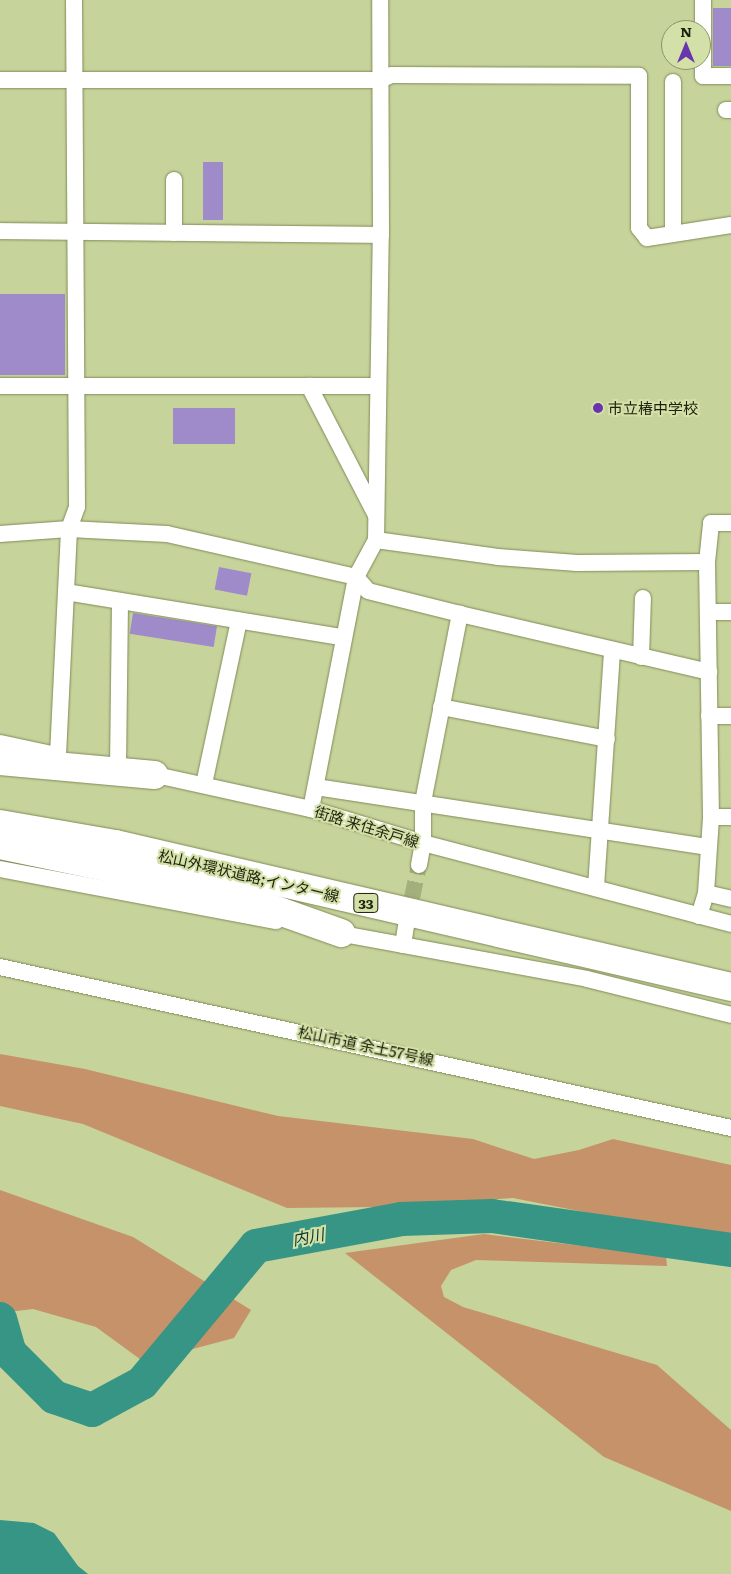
<!DOCTYPE html>
<meta charset="utf-8">
<style>
body{margin:0}
#map{position:relative;width:731px;height:1574px;overflow:hidden;background:#c6d39b;font-family:Literata,"Noto Sans JP",serif}
div>[style]{position:absolute}
.green>*{inset:0;background:#c69269}
.water>*{inset:0;background:#369584}
.river>*{height:34px;margin:-17px;padding:0 17px;transform-origin:17px;border-radius:17px;background:#369584}
.building>*{inset:0;background:#9f8bc9;transform-origin:0 0}
.minor-tunnel>*{height:16px;margin-top:-8px;transform-origin:0;background:repeating-linear-gradient(90deg,#a4af7e 0 16px,transparent 0 24px)}
.roads{filter:drop-shadow(0 0 1px #808c57) drop-shadow(0 0 1px #808c57)}
.minor>*{height:16px;margin:-8px;padding:0 8px;transform-origin:8px;border-radius:8px;background:#fff}
.motorway>*{height:28px;margin:-14px;padding:0 14px;transform-origin:14px;border-radius:14px;background:#fff}
.dots>*{width:14px;height:14px;translate:-50% -50%;box-sizing:border-box;border:2px solid #d3e0a8;border-radius:50%}
span{translate:-50% -50%;white-space:nowrap;text-align:center;line-height:1.15;-webkit-text-stroke:4px #d3e0a8;paint-order:stroke}
.shield-label span{padding:1px 4px;background:#d3e0a8;border:1px solid;border-radius:4px;-webkit-text-stroke-width:0}
.shield-label{font-size:14px;color:#1c210b;font-weight:700}
.poi-label{font-size:15px;color:#1c210b}
.left{translate:0 -50%;text-align:left}
.street-label{font-size:15px;color:#1c210b}
.water-label{font-size:16px;color:#0a372f;font-style:italic}
.north{position:absolute;left:661px;top:20px;width:50px;height:50px;box-sizing:border-box;background:#d3e0a8;border:1px solid #8a9469;border-radius:50%;rotate:0deg;font-size:14px;font-weight:700;line-height:20px;text-align:center;color:#1c210b}
.north::after{content:'';display:block;margin:auto;width:18px;height:22px;background:#6835ac;clip-path:polygon(50% 0,100% 100%,50% 72%,0 100%)}
</style>
<div id="map">
<div class="green">
<i style="clip-path:polygon(0 1054px,85px 1069px,278px 1116px,473px 1139px,534px 1159px,579px 1150px,613px 1139px,731px 1165px,731px 1241px,513px 1198px,378px 1207px,287px 1208px,83px 1124px,0 1106px)"></i>
<i style="clip-path:polygon(0 1190px,133px 1237px,251px 1310px,234px 1338px,144px 1362px,96px 1327px,33px 1309px,0 1313px)"></i>
<i style="clip-path:polygon(484px 1234px,666px 1256px,667px 1266px,476px 1260px,451px 1270px,441px 1286px,444px 1297px,463px 1307px,657px 1365px,731px 1430px,731px 1511px,604px 1457px,345px 1253px)"></i>
</div>
<div class="water">
<i style="clip-path:polygon(0 1520px,34px 1523px,54px 1533px,78px 1566px,88px 1574px,0 1574px)"></i>
</div>
<div class="river">
<i style="left:0;top:1319px;width:35px;rotate:74deg"></i>
<i style="left:10px;top:1353px;width:62px;rotate:45deg"></i>
<i style="left:54px;top:1397px;width:40px;rotate:18.9deg"></i>
<i style="left:92px;top:1410px;width:57px;rotate:-28.4deg"></i>
<i style="left:142px;top:1383px;width:178px;rotate:-50.2deg"></i>
<i style="left:256px;top:1246px;width:147px;rotate:-10.5deg"></i>
<i style="left:401px;top:1219px;width:91px;rotate:-1.9deg"></i>
<i style="left:492px;top:1216px;width:241px;rotate:8.1deg"></i>
</div>
<div class="building">
<i style="left:713px;top:8px;width:18px;height:58px"></i>
<i style="left:203px;top:162px;width:20px;height:58px"></i>
<i style="left:0;top:294px;width:65px;height:81px"></i>
<i style="left:173px;top:408px;width:62px;height:36px"></i>
<i style="left:219px;top:567px;width:33px;height:23px;rotate:11deg"></i>
<i style="left:133px;top:613px;width:85px;height:21px;rotate:9deg"></i>
</div>
<div class="minor-tunnel">
<i style="left:407px;top:921px;width:57px;rotate:-77.9deg"></i>
</div>
<div class="roads">
<div class="minor">
<i style="left:703px;top:0;width:76px;rotate:90deg"></i>
<i style="left:703px;top:76px;width:28px"></i>
<i style="left:0;top:80px;width:380px"></i>
<i style="left:380px;top:80px;width:13px;rotate:-23deg"></i>
<i style="left:392px;top:75px;width:247px;rotate:0.2deg"></i>
<i style="left:639px;top:76px;width:152px;rotate:90deg"></i>
<i style="left:639px;top:228px;width:13px;rotate:51deg"></i>
<i style="left:647px;top:238px;width:85px;rotate:-8.8deg"></i>
<i style="left:673px;top:82px;width:150px;rotate:90deg"></i>
<i style="left:726px;top:110px;width:5px"></i>
<i style="left:174px;top:180px;width:53px;rotate:90deg"></i>
<i style="left:0;top:231px;width:381px;rotate:0.6deg"></i>
<i style="left:0;top:386px;width:377px"></i>
<i style="left:309px;top:386px;width:145px;rotate:62.6deg"></i>
<i style="left:0;top:534px;width:69px;rotate:-4.1deg"></i>
<i style="left:69px;top:529px;width:98px;rotate:2.9deg"></i>
<i style="left:167px;top:534px;width:194px;rotate:12.8deg"></i>
<i style="left:356px;top:577px;width:18px;rotate:49deg"></i>
<i style="left:368px;top:591px;width:95px;rotate:14deg"></i>
<i style="left:460px;top:614px;width:256px;rotate:13.1deg"></i>
<i style="left:376px;top:540px;width:123px;rotate:7.9deg"></i>
<i style="left:498px;top:557px;width:79px;rotate:4.3deg"></i>
<i style="left:577px;top:563px;width:130px;rotate:-0.4deg"></i>
<i style="left:66px;top:592px;width:280px;rotate:9.3deg"></i>
<i style="left:708px;top:612px;width:23px"></i>
<i style="left:641px;top:657px;width:59px;rotate:-88.1deg"></i>
<i style="left:441px;top:707px;width:169px;rotate:10.9deg"></i>
<i style="left:709px;top:716px;width:22px"></i>
<i style="left:0;top:743px;width:57px;rotate:12.1deg"></i>
<i style="left:58px;top:755px;width:226px;rotate:-87.2deg"></i>
<i style="left:69px;top:529px;width:23px;rotate:-70deg"></i>
<i style="left:77px;top:507px;width:507px;rotate:-90.34deg"></i>
<i style="left:118px;top:767px;width:166px;rotate:-89.3deg"></i>
<i style="left:147px;top:773px;width:168px;rotate:12.4deg"></i>
<i style="left:311px;top:809px;width:117px;rotate:16.9deg"></i>
<i style="left:423px;top:843px;width:318px;rotate:14.7deg"></i>
<i style="left:204px;top:784px;width:167px;rotate:-77.9deg"></i>
<i style="left:316px;top:787px;width:397px;rotate:8.7deg"></i>
<i style="left:311px;top:809px;width:236px;rotate:-79deg"></i>
<i style="left:356px;top:577px;width:42px;rotate:-61.6deg"></i>
<i style="left:376px;top:540px;width:305px;rotate:-89.1deg"></i>
<i style="left:381px;top:235px;width:235px;rotate:-90.2deg"></i>
<i style="left:711px;top:817px;width:20px"></i>
<i style="left:419px;top:865px;width:22px;rotate:-80deg"></i>
<i style="left:423px;top:843px;width:41px;rotate:-90deg"></i>
<i style="left:423px;top:802px;width:192px;rotate:-78.9deg"></i>
<i style="left:0;top:869px;width:281px;rotate:10.7deg"></i>
<i style="left:596px;top:887px;width:237px;rotate:-86.1deg"></i>
<i style="left:706px;top:893px;width:26px;rotate:13deg"></i>
<i style="left:699px;top:916px;width:24px;rotate:-73deg"></i>
<i style="left:706px;top:893px;width:76px;rotate:-86.2deg"></i>
<i style="left:711px;top:817px;width:255px;rotate:-90.9deg"></i>
<i style="left:707px;top:562px;width:39px;rotate:-84deg"></i>
<i style="left:711px;top:523px;width:20px"></i>
<i style="left:332px;top:932px;width:259px;rotate:10.4deg"></i>
<i style="left:587px;top:979px;width:148px;rotate:14deg"></i>
<i style="left:403px;top:945px;width:20px;rotate:-81deg"></i>
<i style="left:0;top:967px;width:749px;rotate:12.42deg"></i>
</div>
<div class="motorway">
<i style="left:0;top:761px;width:155px;rotate:5.2deg"></i>
<i style="left:0;top:824px;width:117px;rotate:9.9deg"></i>
<i style="left:115px;top:844px;width:632px;rotate:13.07deg"></i>
<i style="left:0;top:845px;width:191px;rotate:11.8deg"></i>
<i style="left:187px;top:884px;width:81px;rotate:15.8deg"></i>
<i style="left:265px;top:906px;width:81px;rotate:19.6deg"></i>
</div>
</div>
<div class="dots">
<i style="left:598px;top:408px;background:#6835ac"></i>
</div>
<div class="shield-label">
<span style="left:366px;top:903px">33</span>
</div>
<div class="poi-label">
<span class="left" style="left:608px;top:408px">市立椿中学校</span>
</div>
<div class="street-label">
<span style="left:367px;top:826px;rotate:17deg">街路 来住余戸線</span>
<span style="left:249px;top:875px;rotate:13deg">松山外環状道路;インター線</span>
<span style="left:366px;top:1045px;rotate:12deg">松山市道 余土57号線</span>
</div>
<div class="water-label">
<span style="left:308px;top:1236px;rotate:-11deg">内川</span>
</div>
<div class="north">N</div>
</div>
